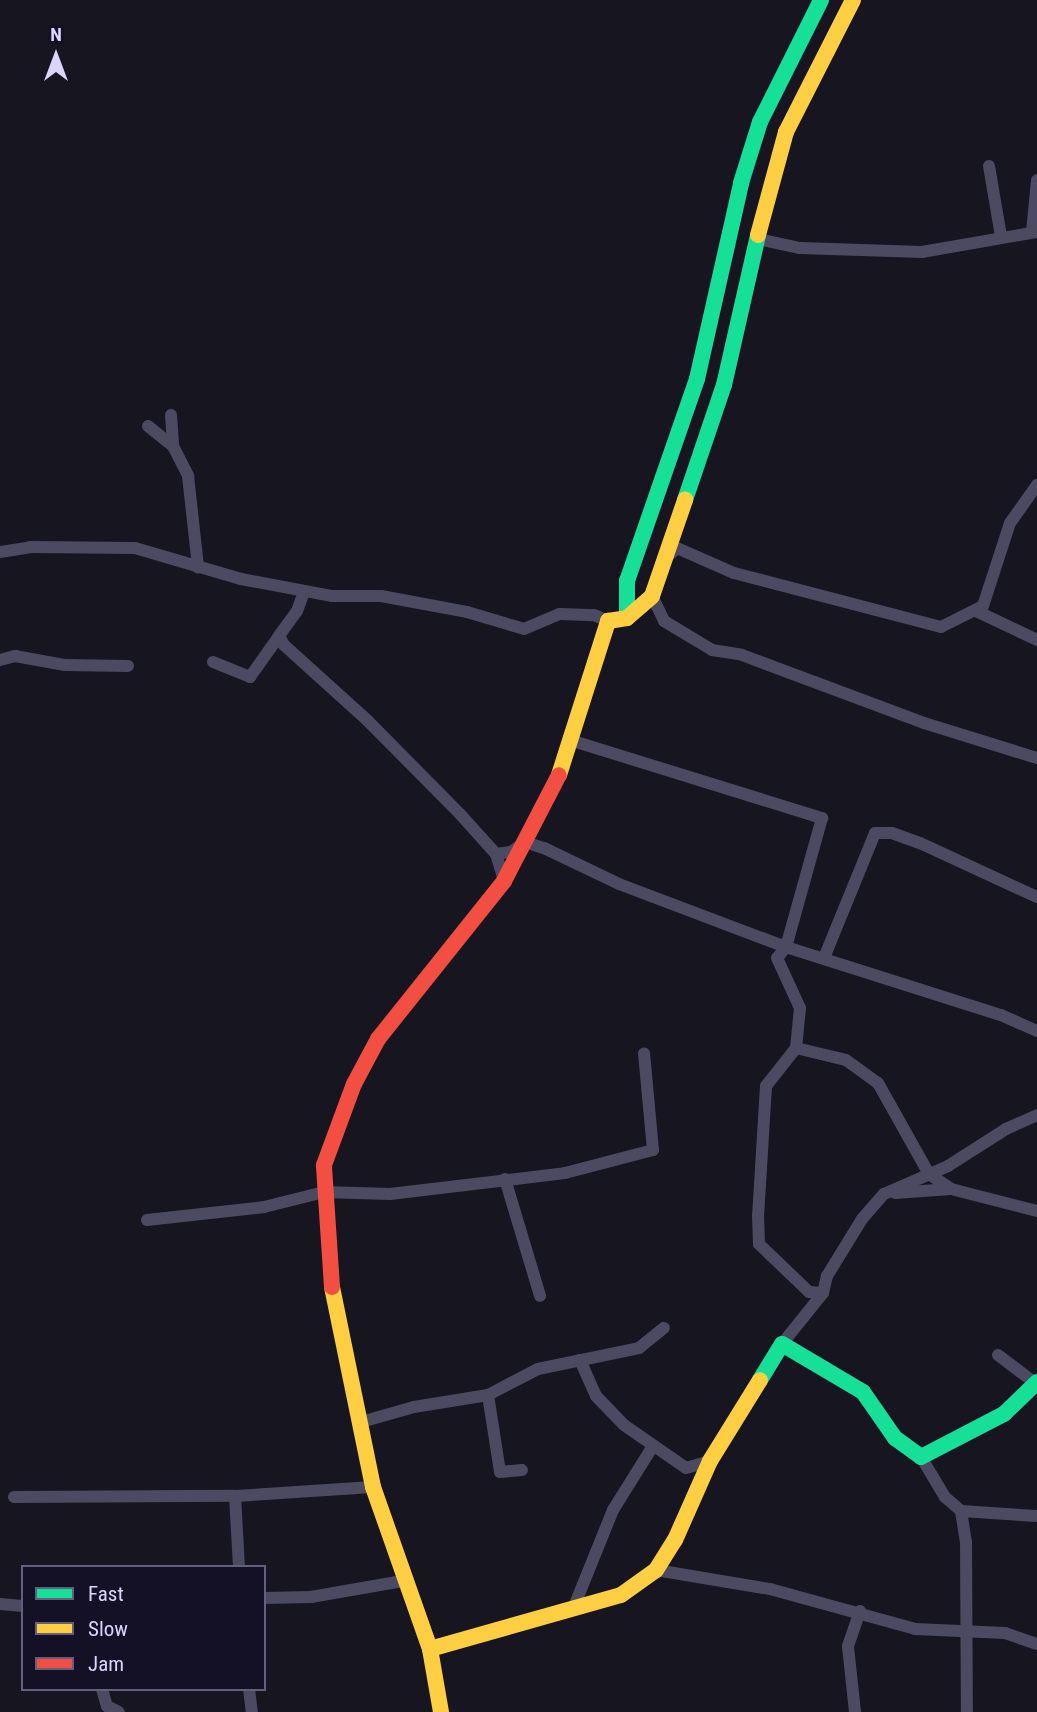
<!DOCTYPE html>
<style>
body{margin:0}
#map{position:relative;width:1037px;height:1712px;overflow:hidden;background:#171520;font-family:"Roboto Condensed",sans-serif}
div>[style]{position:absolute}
.street>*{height:12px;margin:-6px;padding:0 6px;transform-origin:6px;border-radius:6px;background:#4c4a60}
.fast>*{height:16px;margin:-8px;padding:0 8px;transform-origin:8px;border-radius:8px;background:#16e098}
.slow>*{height:16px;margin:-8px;padding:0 8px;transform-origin:8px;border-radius:8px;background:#ffcf43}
.jam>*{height:16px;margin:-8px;padding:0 8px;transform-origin:8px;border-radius:8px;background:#f24e42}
span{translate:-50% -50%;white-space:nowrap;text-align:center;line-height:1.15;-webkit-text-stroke:7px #141025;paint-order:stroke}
.legend{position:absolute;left:21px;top:1565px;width:245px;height:126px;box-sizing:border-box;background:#141025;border:2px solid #645f7c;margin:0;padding:9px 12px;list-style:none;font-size:21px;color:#dbd5fe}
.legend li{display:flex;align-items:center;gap:14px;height:35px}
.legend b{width:35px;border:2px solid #645f7c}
.north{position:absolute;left:21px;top:21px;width:70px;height:70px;-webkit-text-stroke:5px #141025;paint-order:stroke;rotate:0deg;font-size:19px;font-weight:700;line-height:28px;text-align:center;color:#dbd5fe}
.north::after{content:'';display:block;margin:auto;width:24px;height:32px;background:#dbd5fe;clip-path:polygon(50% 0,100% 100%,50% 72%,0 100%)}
</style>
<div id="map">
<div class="street">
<div style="left:989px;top:166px;width:71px;rotate:80.3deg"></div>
<div style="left:1032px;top:232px;width:52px;rotate:-84.5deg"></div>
<div style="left:758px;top:239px;width:43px;rotate:12.1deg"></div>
<div style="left:800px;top:248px;width:122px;rotate:1.9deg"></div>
<div style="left:922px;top:252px;width:117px;rotate:-9.9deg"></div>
<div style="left:171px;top:415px;width:31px;rotate:86deg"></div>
<div style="left:173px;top:446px;width:34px;rotate:63deg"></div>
<div style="left:188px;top:476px;width:92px;rotate:83.7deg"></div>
<div style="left:148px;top:426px;width:32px;rotate:39deg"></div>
<div style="left:0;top:552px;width:30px;rotate:-9deg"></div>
<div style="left:30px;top:547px;width:105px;rotate:0.5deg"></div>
<div style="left:135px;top:548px;width:110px;rotate:16.3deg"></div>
<div style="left:241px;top:579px;width:93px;rotate:10.6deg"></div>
<div style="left:332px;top:596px;width:49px"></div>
<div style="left:381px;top:596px;width:87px;rotate:10.5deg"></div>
<div style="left:467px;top:612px;width:59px;rotate:16.6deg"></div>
<div style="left:524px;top:629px;width:39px;rotate:-23deg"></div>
<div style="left:560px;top:614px;width:34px;rotate:2deg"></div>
<div style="left:594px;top:615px;width:15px;rotate:23deg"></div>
<div style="left:667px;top:557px;width:13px;rotate:-42deg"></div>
<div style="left:677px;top:548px;width:62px;rotate:23.7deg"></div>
<div style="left:734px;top:573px;width:214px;rotate:14.6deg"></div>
<div style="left:941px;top:627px;width:47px;rotate:-26.6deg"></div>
<div style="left:983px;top:606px;width:87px;rotate:-72deg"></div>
<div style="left:1010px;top:523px;width:47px;rotate:-54.6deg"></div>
<div style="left:304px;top:592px;width:20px;rotate:110deg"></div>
<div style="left:297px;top:611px;width:31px;rotate:126deg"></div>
<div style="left:279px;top:636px;width:10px;rotate:61deg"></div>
<div style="left:284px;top:645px;width:113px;rotate:42.1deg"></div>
<div style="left:368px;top:721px;width:131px;rotate:45.3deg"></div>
<div style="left:460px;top:814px;width:54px;rotate:48deg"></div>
<div style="left:496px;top:854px;width:28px;rotate:73deg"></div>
<div style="left:652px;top:596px;width:28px;rotate:64deg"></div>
<div style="left:664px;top:621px;width:56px;rotate:31.1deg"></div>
<div style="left:712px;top:650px;width:30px;rotate:9deg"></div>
<div style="left:742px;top:655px;width:194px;rotate:20.5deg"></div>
<div style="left:924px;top:723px;width:118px;rotate:17.2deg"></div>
<div style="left:976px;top:611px;width:68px;rotate:25.4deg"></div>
<div style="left:0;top:660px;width:16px;rotate:-15deg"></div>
<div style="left:15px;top:656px;width:51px;rotate:10.2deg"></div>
<div style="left:65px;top:665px;width:63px;rotate:0.9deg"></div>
<div style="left:213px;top:662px;width:40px;rotate:22deg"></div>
<div style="left:250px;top:677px;width:50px;rotate:-54.7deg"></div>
<div style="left:573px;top:741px;width:261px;rotate:17.2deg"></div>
<div style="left:822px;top:818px;width:134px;rotate:105.6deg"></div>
<div style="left:786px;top:947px;width:14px;rotate:129deg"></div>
<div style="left:777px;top:958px;width:55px;rotate:65.3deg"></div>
<div style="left:800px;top:1008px;width:40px;rotate:95.7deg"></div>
<div style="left:796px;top:1048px;width:48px;rotate:128.3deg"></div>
<div style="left:766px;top:1086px;width:129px;rotate:93.5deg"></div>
<div style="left:758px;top:1215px;width:29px;rotate:88deg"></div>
<div style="left:759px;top:1244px;width:69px;rotate:43.8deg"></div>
<div style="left:809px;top:1292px;width:14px;rotate:4deg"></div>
<div style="left:496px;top:854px;width:15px;rotate:-8deg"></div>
<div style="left:511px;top:852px;width:17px;rotate:-36deg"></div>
<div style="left:525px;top:842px;width:20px;rotate:18deg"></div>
<div style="left:544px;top:848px;width:83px;rotate:25.6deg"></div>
<div style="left:619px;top:884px;width:178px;rotate:20.7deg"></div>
<div style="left:786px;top:947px;width:225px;rotate:17.6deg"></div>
<div style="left:1001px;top:1015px;width:39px;rotate:24deg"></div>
<div style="left:824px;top:958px;width:135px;rotate:-67.8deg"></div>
<div style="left:875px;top:833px;width:17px"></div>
<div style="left:892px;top:833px;width:30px;rotate:20deg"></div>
<div style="left:920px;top:843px;width:129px;rotate:24.8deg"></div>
<div style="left:796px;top:1048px;width:51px;rotate:13.5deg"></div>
<div style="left:846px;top:1060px;width:39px;rotate:36deg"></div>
<div style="left:878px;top:1083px;width:104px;rotate:60.7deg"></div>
<div style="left:929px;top:1174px;width:27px;rotate:34deg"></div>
<div style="left:505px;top:1179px;width:122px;rotate:73.3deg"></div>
<div style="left:895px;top:1193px;width:56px;rotate:-4.1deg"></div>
<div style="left:951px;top:1189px;width:89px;rotate:14.3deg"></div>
<div style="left:147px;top:1220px;width:118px;rotate:-6.3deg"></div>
<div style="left:264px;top:1207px;width:62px;rotate:-14deg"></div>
<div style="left:324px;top:1192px;width:66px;rotate:1.7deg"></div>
<div style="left:390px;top:1194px;width:176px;rotate:-6.8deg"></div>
<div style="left:565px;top:1173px;width:91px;rotate:-14.6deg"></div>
<div style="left:653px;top:1150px;width:97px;rotate:-95.3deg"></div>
<div style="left:782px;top:1344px;width:65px;rotate:-51.2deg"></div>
<div style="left:823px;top:1293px;width:17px;rotate:-77deg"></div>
<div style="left:827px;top:1276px;width:67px;rotate:-58.4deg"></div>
<div style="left:862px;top:1219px;width:33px;rotate:-49deg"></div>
<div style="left:884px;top:1194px;width:70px;rotate:-23.6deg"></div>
<div style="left:948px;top:1166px;width:69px;rotate:-32.5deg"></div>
<div style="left:1006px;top:1129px;width:34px;rotate:-24deg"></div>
<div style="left:998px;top:1355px;width:46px;rotate:37.1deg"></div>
<div style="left:580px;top:1360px;width:39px;rotate:66deg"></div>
<div style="left:596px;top:1396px;width:40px;rotate:46deg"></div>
<div style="left:624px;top:1425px;width:75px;rotate:34.7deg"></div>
<div style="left:686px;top:1468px;width:25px;rotate:-16deg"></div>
<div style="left:488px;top:1395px;width:78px;rotate:81.1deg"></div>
<div style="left:500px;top:1472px;width:22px;rotate:-5deg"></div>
<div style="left:361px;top:1422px;width:55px;rotate:-15.8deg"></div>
<div style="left:414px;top:1407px;width:75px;rotate:-9.2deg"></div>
<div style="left:488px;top:1395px;width:56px;rotate:-27.5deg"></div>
<div style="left:538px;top:1369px;width:103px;rotate:-11.7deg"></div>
<div style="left:639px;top:1348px;width:32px;rotate:-39deg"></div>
<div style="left:921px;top:1457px;width:47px;rotate:59deg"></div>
<div style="left:945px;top:1497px;width:21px;rotate:41deg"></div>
<div style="left:961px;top:1511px;width:31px;rotate:81deg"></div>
<div style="left:966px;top:1542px;width:170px;rotate:89.7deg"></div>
<div style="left:14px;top:1497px;width:221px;rotate:-0.3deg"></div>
<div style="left:961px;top:1511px;width:76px;rotate:3.8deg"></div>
<div style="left:239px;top:1567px;width:71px;rotate:-93.2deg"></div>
<div style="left:235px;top:1496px;width:138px;rotate:-3.7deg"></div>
<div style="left:656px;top:1570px;width:116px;rotate:9.5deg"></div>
<div style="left:770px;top:1589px;width:150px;rotate:15.4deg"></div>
<div style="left:915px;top:1629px;width:90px;rotate:2.5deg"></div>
<div style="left:1005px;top:1633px;width:34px;rotate:19deg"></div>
<div style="left:264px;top:1598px;width:47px;rotate:-1.2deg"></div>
<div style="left:311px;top:1597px;width:93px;rotate:-9.9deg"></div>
<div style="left:0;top:1604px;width:23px;rotate:5deg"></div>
<div style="left:573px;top:1609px;width:107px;rotate:-68deg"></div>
<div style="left:613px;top:1510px;width:75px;rotate:-58deg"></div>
<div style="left:102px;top:1689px;width:18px;rotate:74deg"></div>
<div style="left:107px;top:1706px;width:13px;rotate:27deg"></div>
<div style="left:249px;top:1689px;width:23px;rotate:83deg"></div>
<div style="left:855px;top:1712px;width:66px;rotate:-96.1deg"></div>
<div style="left:848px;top:1646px;width:37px;rotate:-71deg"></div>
</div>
<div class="fast">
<div style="left:685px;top:500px;width:121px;rotate:-71.3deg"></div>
<div style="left:724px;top:385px;width:154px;rotate:-77.2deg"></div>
<div style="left:627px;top:618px;width:37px;rotate:-90deg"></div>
<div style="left:627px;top:581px;width:214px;rotate:-70.9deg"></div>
<div style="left:697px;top:379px;width:201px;rotate:-77.3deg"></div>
<div style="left:741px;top:183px;width:64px;rotate:-72.7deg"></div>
<div style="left:760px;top:122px;width:136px;rotate:-63.4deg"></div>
<div style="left:760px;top:1380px;width:42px;rotate:-58.6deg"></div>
<div style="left:782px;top:1344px;width:94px;rotate:30.7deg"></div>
<div style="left:863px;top:1392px;width:56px;rotate:55.2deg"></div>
<div style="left:895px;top:1438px;width:32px;rotate:36deg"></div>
<div style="left:921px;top:1457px;width:93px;rotate:-27.4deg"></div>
<div style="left:1004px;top:1414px;width:46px;rotate:-44.1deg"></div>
</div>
<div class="slow">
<div style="left:758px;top:235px;width:107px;rotate:-74.8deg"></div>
<div style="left:786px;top:132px;width:148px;rotate:-63.1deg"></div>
<div style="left:559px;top:775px;width:162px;rotate:-72.3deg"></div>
<div style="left:608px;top:621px;width:19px;rotate:-9deg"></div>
<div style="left:627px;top:618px;width:33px;rotate:-41deg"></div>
<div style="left:652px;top:596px;width:102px;rotate:-71deg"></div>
<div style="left:332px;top:1287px;width:204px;rotate:78.4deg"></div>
<div style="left:373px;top:1487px;width:172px;rotate:70.6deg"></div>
<div style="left:430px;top:1649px;width:64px;rotate:80.1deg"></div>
<div style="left:430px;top:1649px;width:198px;rotate:-15.8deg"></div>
<div style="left:621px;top:1595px;width:43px;rotate:-35.5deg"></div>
<div style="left:656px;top:1570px;width:36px;rotate:-58deg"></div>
<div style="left:675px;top:1540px;width:86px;rotate:-66.1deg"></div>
<div style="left:710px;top:1461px;width:95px;rotate:-58.3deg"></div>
</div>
<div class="jam">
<div style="left:332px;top:1287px;width:122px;rotate:-93.8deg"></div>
<div style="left:324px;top:1165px;width:86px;rotate:-69.7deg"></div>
<div style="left:354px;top:1084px;width:51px;rotate:-61.9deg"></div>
<div style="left:378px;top:1039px;width:202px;rotate:-51.4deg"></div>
<div style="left:504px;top:881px;width:119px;rotate:-62.6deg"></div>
</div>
<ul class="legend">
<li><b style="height:9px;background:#16e098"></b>Fast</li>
<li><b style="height:9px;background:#ffcf43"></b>Slow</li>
<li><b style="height:9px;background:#f24e42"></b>Jam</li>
</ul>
<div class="north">N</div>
</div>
